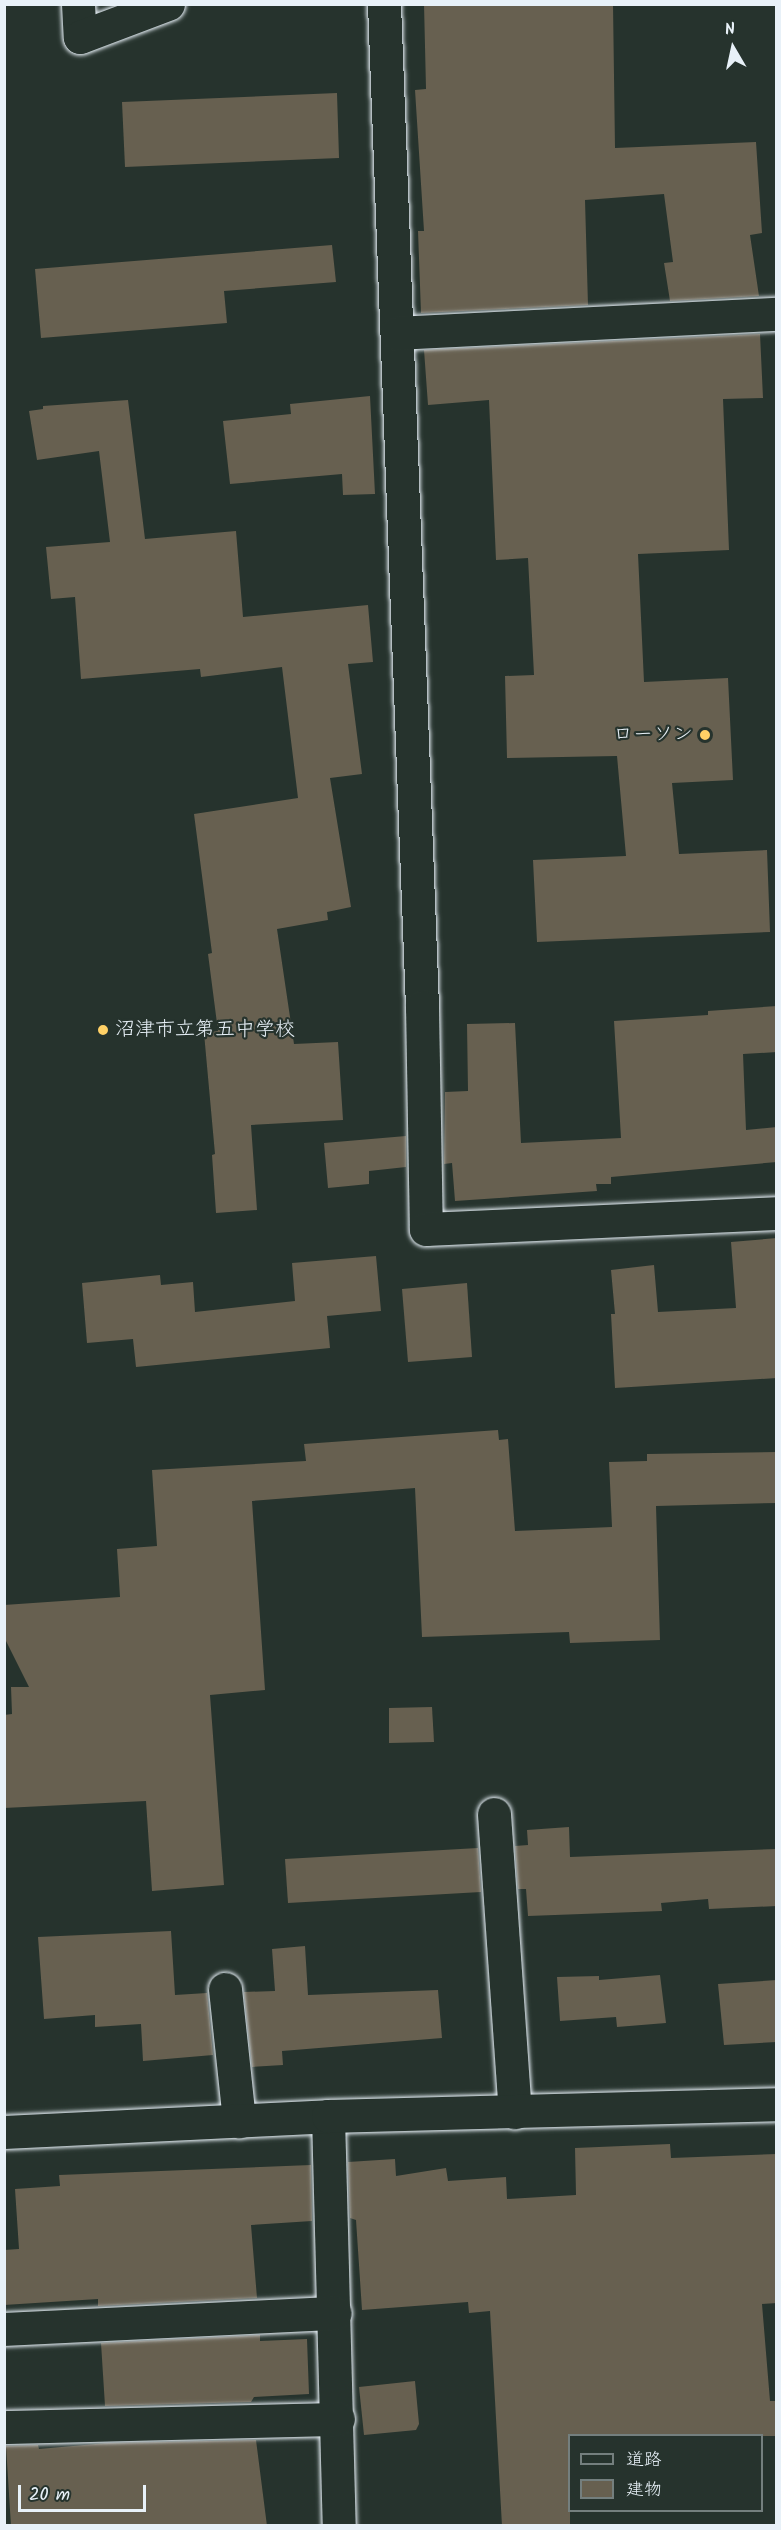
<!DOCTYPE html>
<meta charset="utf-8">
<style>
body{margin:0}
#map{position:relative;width:781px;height:2530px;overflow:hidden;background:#26332d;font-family:Kalam,"Klee One",sans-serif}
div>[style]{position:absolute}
.building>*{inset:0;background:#676050}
.roads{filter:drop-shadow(0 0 2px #e8f1f8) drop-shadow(0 0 2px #e8f1f8)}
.minor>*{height:33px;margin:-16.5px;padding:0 16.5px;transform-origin:16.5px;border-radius:16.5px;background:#26332d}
.dots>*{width:16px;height:16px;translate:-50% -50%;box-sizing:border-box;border:3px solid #26332d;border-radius:50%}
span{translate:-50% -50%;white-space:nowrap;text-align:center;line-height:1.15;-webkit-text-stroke:4.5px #26332d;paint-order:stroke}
.poi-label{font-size:20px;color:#e8f1f8}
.right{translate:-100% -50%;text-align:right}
.left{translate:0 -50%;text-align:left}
.frame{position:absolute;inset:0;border:6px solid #e8f1f8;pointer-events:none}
.legend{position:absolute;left:568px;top:2434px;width:195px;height:78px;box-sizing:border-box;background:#26332d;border:2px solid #747f7e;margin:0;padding:8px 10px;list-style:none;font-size:18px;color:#e8f1f8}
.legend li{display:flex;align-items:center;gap:12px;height:30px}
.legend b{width:30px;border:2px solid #747f7e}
.north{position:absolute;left:703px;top:18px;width:60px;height:60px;-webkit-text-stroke:4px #26332d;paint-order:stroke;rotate:351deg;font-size:16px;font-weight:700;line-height:24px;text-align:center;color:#e8f1f8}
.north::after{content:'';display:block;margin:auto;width:21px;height:27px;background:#e8f1f8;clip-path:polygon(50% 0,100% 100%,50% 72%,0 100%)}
.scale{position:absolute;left:18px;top:2485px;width:128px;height:27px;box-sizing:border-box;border:3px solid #e8f1f8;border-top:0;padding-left:8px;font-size:18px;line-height:21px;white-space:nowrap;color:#e8f1f8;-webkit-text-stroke:4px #26332d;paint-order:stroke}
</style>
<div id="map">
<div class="building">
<div style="clip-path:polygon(424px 4px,613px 4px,615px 148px,756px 142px,762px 233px,750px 235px,759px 296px,670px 301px,664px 263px,673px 262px,664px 194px,585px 200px,588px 305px,421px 313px,418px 231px,424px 231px,415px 90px,426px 89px)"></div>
<div style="clip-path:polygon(337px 93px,339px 158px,125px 167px,122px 102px)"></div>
<div style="clip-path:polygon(332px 245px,336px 282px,224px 291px,227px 323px,41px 338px,35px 269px)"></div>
<div style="clip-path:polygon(760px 334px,763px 398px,723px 399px,729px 550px,638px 554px,644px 682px,728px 678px,733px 780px,672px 783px,679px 854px,767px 850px,770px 932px,537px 942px,533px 860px,626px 856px,617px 756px,507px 758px,505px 676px,534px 675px,528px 558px,496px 560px,489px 400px,428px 405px,424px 350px)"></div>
<div style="clip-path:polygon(370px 396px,375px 494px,343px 495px,342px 474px,230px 484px,223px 421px,291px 414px,290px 404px)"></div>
<div style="clip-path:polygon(128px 400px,145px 539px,236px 531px,243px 617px,368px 605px,373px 662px,348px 664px,362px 774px,330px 778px,351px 907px,327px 912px,328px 920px,277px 929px,294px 1044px,338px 1042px,343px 1120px,251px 1125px,257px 1210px,216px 1213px,212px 1155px,215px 1154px,204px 1033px,218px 1031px,208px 954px,212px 953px,194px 814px,298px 798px,282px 667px,201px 677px,200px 669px,81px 679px,75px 597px,51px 599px,46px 547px,110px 542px,99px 451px,37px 460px,29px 411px,43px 409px,43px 406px)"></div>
<div style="clip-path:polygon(777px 1006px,777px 1052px,743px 1054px,746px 1130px,777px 1127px,777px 1162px,611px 1177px,611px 1184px,596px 1184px,597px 1191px,455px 1201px,452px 1163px,444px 1164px,445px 1092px,468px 1091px,467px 1024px,515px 1023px,521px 1143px,621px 1138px,614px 1021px,708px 1015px,708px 1011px)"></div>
<div style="clip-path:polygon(406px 1136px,406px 1167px,369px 1171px,369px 1184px,328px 1188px,324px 1143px)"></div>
<div style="clip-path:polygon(777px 1238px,777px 1378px,615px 1388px,611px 1314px,615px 1314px,611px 1270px,654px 1265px,658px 1312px,736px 1308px,731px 1242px)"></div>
<div style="clip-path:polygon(376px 1256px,381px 1311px,327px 1316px,330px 1348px,136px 1367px,133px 1339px,87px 1343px,82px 1283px,160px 1275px,161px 1285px,193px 1282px,195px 1312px,295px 1301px,292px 1263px)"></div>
<div style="clip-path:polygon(467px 1283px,472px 1357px,408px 1362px,402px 1289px)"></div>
<div style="clip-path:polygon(498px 1430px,499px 1440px,508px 1439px,515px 1531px,612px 1527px,609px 1462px,647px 1461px,647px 1454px,777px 1452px,777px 1503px,656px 1506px,660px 1640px,570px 1643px,569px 1632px,422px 1637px,415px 1488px,252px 1501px,265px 1690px,210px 1695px,224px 1885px,152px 1891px,146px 1801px,4px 1808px,4px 1715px,12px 1714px,11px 1687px,29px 1687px,4px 1637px,4px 1605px,120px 1597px,117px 1549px,157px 1546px,152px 1470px,306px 1461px,304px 1444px)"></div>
<div style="clip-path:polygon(432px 1707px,434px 1742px,389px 1743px,389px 1708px)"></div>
<div style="clip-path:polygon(569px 1827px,570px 1857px,777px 1849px,777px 1906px,709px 1909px,708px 1899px,661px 1903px,662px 1911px,528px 1916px,526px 1889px,518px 1889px,515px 1846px,528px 1845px,527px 1830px)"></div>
<div style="clip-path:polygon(478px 1848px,481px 1892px,288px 1903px,285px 1859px)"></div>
<div style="clip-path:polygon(171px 1931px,175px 1995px,207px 1993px,213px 2055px,143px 2061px,141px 2024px,95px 2027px,95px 2015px,44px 2019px,38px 1937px)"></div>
<div style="clip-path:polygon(305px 1946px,308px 1995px,438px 1990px,442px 2038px,282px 2051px,283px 2065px,252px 2067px,244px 1992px,275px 1991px,272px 1949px)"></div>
<div style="clip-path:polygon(660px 1975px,666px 2023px,617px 2027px,616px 2017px,560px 2021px,557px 1977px,599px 1976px,599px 1980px)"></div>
<div style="clip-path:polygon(777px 1980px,777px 2042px,724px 2045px,718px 1984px)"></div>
<div style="clip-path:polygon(670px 2144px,671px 2158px,777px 2154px,777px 2303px,762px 2304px,770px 2401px,777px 2401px,777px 2436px,570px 2436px,570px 2526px,502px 2526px,490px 2311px,469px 2313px,468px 2302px,362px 2310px,356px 2220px,350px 2218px,348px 2162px,395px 2159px,396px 2176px,446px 2168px,448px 2181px,506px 2177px,507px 2199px,576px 2195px,575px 2148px)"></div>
<div style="clip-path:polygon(311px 2165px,312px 2221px,251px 2225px,257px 2298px,98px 2306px,98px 2299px,4px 2305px,4px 2250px,19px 2249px,15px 2189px,60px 2186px,59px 2175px)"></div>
<div style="clip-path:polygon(260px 2335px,260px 2341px,307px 2339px,309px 2394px,254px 2397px,251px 2402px,105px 2406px,101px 2343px)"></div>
<div style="clip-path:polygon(415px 2381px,419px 2424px,416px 2430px,364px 2435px,359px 2387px)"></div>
<div style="clip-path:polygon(256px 2440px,267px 2526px,11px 2526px,6px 2446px,38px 2445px,39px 2449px,107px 2443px)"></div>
</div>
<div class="roads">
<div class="minor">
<div style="left:78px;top:4px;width:33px;rotate:87deg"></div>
<div style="left:80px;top:37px;width:94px;rotate:-20.6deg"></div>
<div style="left:384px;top:4px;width:1004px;rotate:87.83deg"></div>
<div style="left:422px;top:1007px;width:222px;rotate:89deg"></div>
<div style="left:426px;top:1229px;width:350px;rotate:-2.6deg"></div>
<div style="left:397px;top:333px;width:379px;rotate:-2.9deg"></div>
<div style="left:494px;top:1814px;width:299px;rotate:86deg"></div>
<div style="left:225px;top:1989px;width:133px;rotate:83.9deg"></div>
<div style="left:328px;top:2116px;width:410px;rotate:88.5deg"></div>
<div style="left:4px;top:2132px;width:324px;rotate:-2.8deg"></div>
<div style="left:328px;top:2116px;width:448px;rotate:-1.5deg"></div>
<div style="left:4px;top:2329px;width:331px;rotate:-2.8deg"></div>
<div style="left:4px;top:2427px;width:334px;rotate:-1.4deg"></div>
</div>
</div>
<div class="dots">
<div style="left:705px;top:735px;background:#ffd166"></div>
<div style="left:103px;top:1030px;background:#ffd166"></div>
</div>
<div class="poi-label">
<span class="right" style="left:693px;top:735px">ローソン</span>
<span class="left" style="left:115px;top:1030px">沼津市立第五中学校</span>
</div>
<div class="frame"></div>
<ul class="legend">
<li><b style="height:8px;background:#26332d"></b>道路</li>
<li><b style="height:16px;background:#676050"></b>建物</li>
</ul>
<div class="north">N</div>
<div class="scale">20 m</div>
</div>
